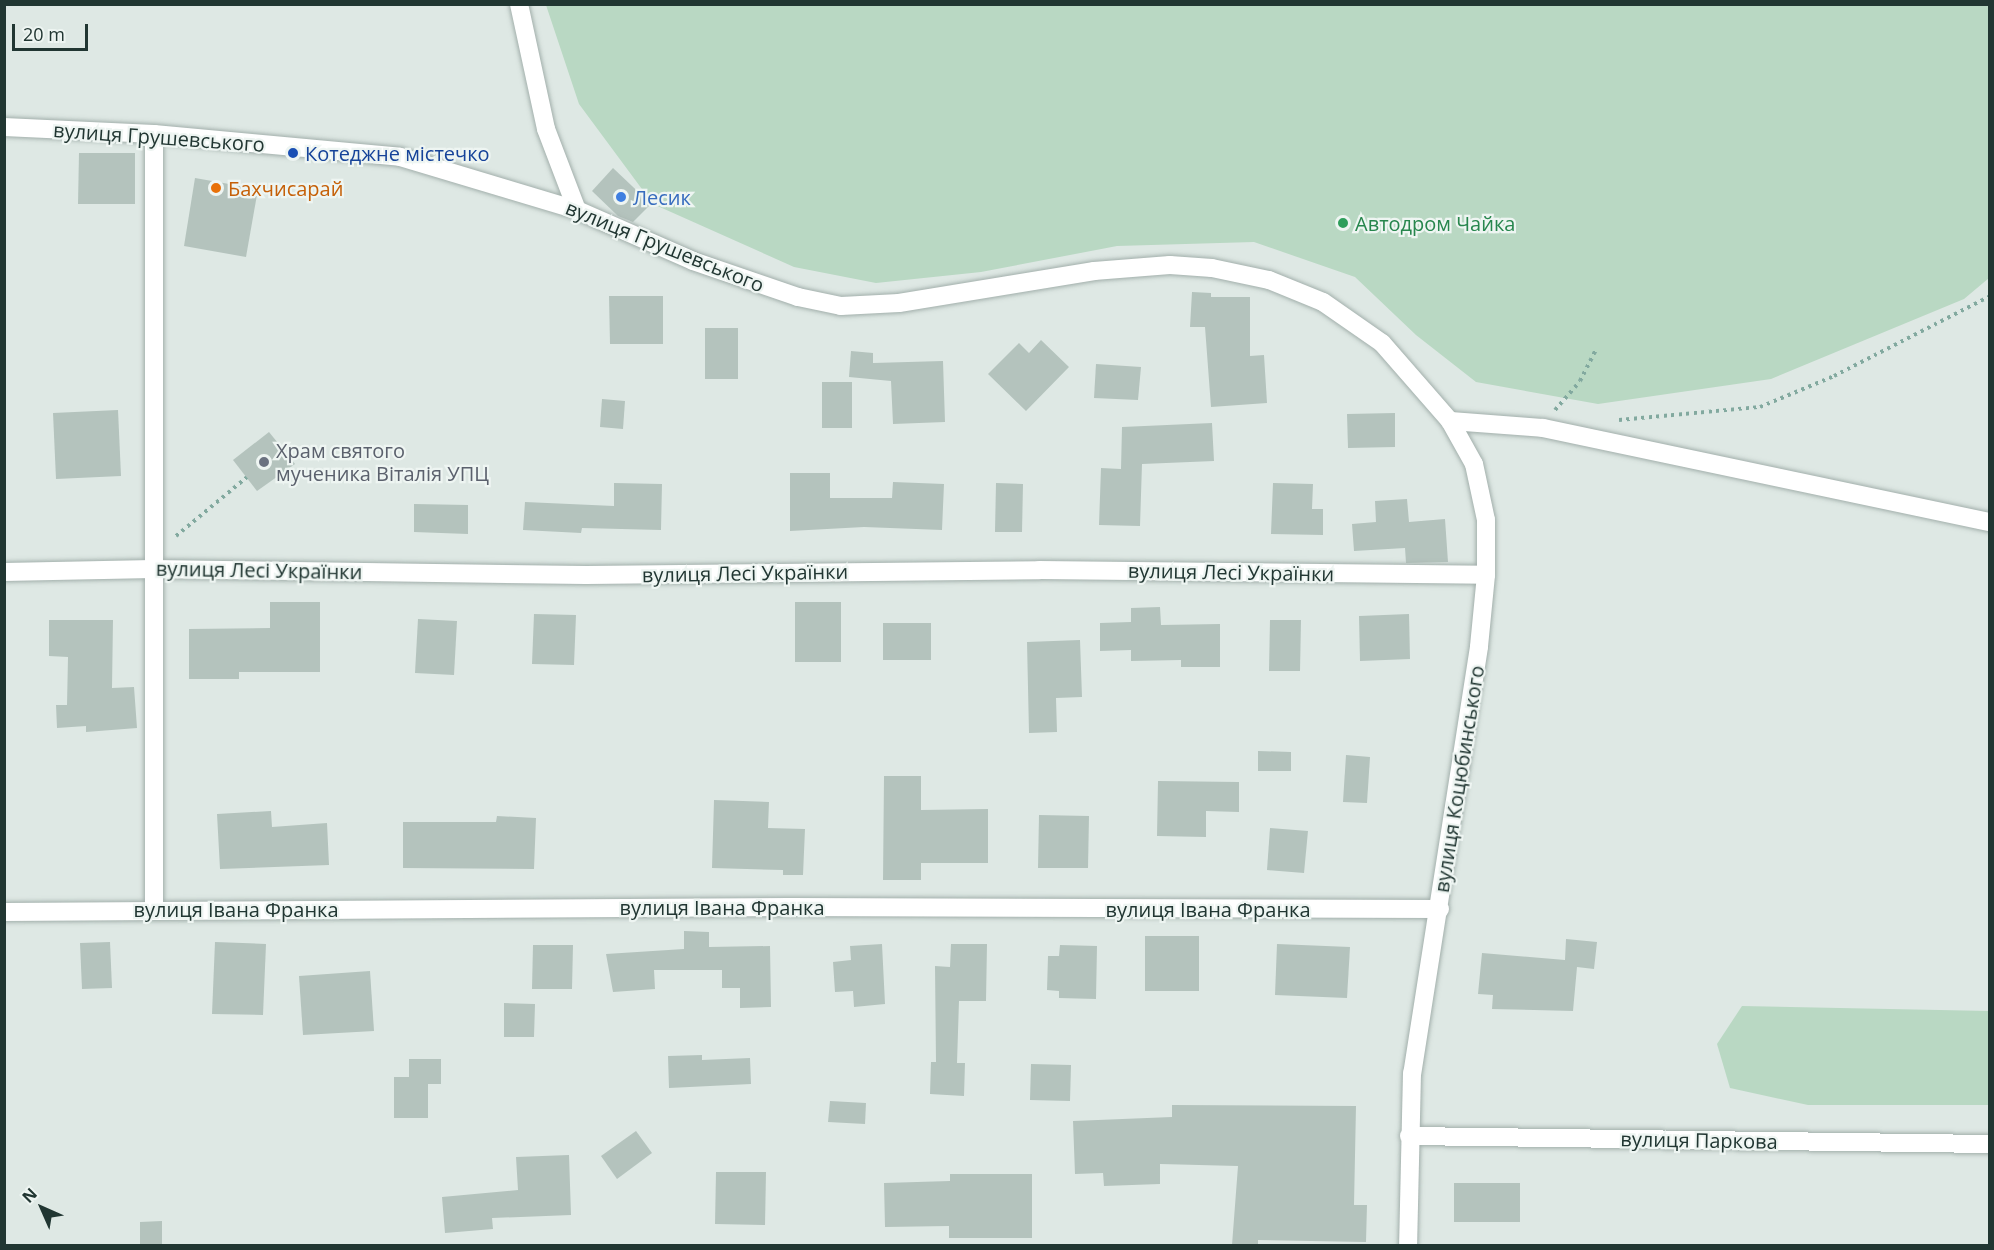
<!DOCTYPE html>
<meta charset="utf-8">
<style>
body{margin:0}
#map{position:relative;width:1994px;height:1250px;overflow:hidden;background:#dee8e4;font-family:"Open Sans",sans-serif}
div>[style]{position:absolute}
.green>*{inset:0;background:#b9d8c3}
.building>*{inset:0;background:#b4c3bd}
.path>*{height:4px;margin-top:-2px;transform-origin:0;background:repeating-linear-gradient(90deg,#82a99f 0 3px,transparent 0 7.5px)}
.roads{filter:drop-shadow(0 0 2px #a2afab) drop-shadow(0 0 2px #a2afab)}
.minor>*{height:18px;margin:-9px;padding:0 9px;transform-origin:9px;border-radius:9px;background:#fff}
.dots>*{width:16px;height:16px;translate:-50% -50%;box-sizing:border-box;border:3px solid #eef5f2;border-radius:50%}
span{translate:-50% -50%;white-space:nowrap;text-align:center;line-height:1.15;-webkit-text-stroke:4.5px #eef5f2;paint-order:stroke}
.street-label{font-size:20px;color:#213632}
.transit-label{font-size:20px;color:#164399}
.left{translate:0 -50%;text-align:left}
.food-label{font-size:20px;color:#c56008}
.shop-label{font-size:20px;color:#366cbe}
.leisure-label{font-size:20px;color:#27864d}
.worship-label{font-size:20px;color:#5b616d}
.frame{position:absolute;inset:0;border:6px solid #213632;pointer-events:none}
.north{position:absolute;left:12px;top:1178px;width:60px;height:60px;-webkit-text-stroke:4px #eef5f2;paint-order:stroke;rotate:315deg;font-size:16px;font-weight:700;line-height:24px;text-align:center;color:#213632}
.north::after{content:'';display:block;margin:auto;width:21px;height:27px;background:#213632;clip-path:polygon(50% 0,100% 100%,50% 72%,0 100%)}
.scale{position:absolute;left:12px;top:24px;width:76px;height:27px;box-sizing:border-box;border:3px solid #213632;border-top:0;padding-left:8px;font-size:18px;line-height:21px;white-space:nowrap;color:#213632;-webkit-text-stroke:4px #eef5f2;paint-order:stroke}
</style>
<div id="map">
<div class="green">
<div style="clip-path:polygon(546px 5px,1989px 5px,1989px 278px,1964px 299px,1771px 379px,1598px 404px,1476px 382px,1416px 335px,1355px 277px,1254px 242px,1117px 246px,981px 272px,876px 283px,794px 267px,653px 204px,579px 104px)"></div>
<div style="clip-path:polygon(1742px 1006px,1989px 1011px,1989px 1105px,1808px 1105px,1730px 1088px,1717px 1044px)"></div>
</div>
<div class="building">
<div style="clip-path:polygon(79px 153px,135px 153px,135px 204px,78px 204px)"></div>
<div style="clip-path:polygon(613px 168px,651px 204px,633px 222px,618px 216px,592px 191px)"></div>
<div style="clip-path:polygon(195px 178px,258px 189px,246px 257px,184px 246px)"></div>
<div style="clip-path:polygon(1192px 292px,1211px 293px,1211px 297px,1250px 297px,1250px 356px,1264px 355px,1267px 403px,1211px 407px,1205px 327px,1190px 327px)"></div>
<div style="clip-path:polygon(609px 296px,663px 296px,663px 344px,610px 344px)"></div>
<div style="clip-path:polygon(705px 328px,738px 328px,738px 379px,705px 379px)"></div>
<div style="clip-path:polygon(1041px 340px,1069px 367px,1026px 411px,988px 374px,1019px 343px,1029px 353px)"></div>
<div style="clip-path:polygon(851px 351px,873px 353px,873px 363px,943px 361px,945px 422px,893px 424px,891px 381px,849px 377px)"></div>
<div style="clip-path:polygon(1096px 364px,1141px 367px,1138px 400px,1094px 398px)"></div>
<div style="clip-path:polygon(822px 382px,852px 382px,852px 428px,822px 428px)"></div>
<div style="clip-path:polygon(602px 399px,625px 401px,623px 429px,600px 427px)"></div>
<div style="clip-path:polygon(118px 410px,121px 476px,56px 479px,53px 413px)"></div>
<div style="clip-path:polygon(1395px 413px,1395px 447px,1348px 448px,1347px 414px)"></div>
<div style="clip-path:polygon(1212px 423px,1214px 461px,1142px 464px,1140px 526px,1099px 525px,1101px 468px,1121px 469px,1122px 427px)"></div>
<div style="clip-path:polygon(269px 432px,295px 464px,257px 491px,233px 460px)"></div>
<div style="clip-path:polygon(790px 473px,830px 473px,830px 498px,892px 498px,893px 482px,944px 484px,942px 530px,864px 527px,790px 531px)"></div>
<div style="clip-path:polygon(614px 483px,662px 484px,661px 530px,582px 528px,581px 533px,523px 530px,525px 502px,614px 506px)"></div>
<div style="clip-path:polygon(996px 483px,1023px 484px,1022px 532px,995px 532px)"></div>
<div style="clip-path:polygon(1273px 483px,1313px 484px,1312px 509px,1323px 509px,1323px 535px,1271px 534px)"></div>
<div style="clip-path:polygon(1407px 499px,1409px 522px,1445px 519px,1448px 562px,1406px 563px,1405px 548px,1354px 551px,1352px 524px,1376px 522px,1375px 501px)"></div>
<div style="clip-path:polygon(414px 504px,468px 505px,468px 534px,414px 532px)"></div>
<div style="clip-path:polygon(270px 602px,320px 602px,320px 672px,239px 672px,239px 679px,189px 679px,189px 629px,270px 628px)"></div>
<div style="clip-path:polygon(795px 602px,841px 602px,841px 662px,795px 662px)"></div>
<div style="clip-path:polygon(1160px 607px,1161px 625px,1220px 624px,1220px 667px,1181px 667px,1181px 660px,1131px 661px,1131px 650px,1100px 651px,1100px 623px,1131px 622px,1131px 608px)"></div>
<div style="clip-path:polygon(534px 614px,576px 615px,574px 665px,532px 664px)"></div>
<div style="clip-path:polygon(1409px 614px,1410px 659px,1360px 661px,1359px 616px)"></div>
<div style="clip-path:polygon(418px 619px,457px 621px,454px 675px,415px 673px)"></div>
<div style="clip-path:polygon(49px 620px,113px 620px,112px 688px,134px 687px,137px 728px,86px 732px,86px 726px,57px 728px,56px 705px,67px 705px,68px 657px,49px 656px)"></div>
<div style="clip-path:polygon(1270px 620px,1301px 620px,1300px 671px,1269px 671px)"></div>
<div style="clip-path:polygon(883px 623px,931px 623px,931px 660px,883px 660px)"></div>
<div style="clip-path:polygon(1080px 640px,1082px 697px,1056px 698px,1057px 732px,1029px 733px,1027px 642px)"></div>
<div style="clip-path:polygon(1258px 751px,1291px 752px,1291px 771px,1258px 771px)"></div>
<div style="clip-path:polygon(1346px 755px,1370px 757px,1367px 803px,1343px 802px)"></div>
<div style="clip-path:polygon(884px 776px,921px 776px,921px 810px,988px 809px,988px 863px,921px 863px,921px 880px,883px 880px)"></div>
<div style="clip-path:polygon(1158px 781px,1239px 782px,1239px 812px,1206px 811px,1206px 837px,1157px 836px)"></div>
<div style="clip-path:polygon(714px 800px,769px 802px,768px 828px,805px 829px,803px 875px,783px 875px,783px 870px,712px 868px)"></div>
<div style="clip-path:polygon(271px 811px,272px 827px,327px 823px,329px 865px,220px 869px,217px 814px)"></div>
<div style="clip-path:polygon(1039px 815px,1089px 816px,1088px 868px,1038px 868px)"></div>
<div style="clip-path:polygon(497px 816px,536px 818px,534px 869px,403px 868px,403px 822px,496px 822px)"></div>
<div style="clip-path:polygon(1270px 828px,1308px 831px,1304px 873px,1267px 870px)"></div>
<div style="clip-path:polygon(684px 931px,709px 932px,709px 947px,770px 946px,771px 1007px,740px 1008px,740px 988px,722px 988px,722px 970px,654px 970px,655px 989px,613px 992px,606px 954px,684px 949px)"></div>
<div style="clip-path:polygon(1145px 936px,1199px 936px,1199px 991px,1145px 991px)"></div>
<div style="clip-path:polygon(1566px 939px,1597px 942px,1594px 969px,1577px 967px,1573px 1011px,1492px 1009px,1493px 995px,1478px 994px,1482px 953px,1565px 960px)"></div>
<div style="clip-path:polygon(110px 942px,112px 988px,82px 989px,80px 943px)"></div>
<div style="clip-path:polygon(215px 942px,266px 944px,263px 1015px,212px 1014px)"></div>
<div style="clip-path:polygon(882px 944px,885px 1004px,854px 1007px,853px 991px,835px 992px,833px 962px,851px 960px,850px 946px)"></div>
<div style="clip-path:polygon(951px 944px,987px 944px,986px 1001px,959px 1001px,957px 1063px,965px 1063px,964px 1096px,930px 1094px,931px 1062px,936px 1062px,935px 966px,950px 967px)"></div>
<div style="clip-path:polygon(1277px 944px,1350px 947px,1347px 998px,1275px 995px)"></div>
<div style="clip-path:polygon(533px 945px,573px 945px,572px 989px,532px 989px)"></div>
<div style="clip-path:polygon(1060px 945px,1097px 946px,1096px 999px,1059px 998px,1059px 991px,1047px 990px,1048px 956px,1059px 956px)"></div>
<div style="clip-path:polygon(370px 971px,374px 1031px,303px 1035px,299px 976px)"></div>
<div style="clip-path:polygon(504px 1003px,535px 1004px,534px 1037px,504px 1037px)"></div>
<div style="clip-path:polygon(702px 1055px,702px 1060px,750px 1058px,751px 1084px,669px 1088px,668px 1056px)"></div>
<div style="clip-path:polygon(409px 1059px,441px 1059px,441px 1084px,428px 1084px,428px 1118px,394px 1118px,394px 1077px,409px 1077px)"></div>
<div style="clip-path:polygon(1031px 1064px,1071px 1065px,1070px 1101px,1030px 1100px)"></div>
<div style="clip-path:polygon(830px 1101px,866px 1103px,865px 1124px,828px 1122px)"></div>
<div style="clip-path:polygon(1172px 1105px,1356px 1106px,1354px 1205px,1367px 1205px,1366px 1242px,1258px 1240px,1258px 1245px,1232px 1245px,1238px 1166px,1160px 1164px,1160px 1184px,1104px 1186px,1103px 1173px,1075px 1174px,1073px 1121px,1172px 1117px)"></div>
<div style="clip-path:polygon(636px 1131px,652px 1153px,617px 1179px,601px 1156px)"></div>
<div style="clip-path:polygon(569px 1155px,571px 1215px,492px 1218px,493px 1229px,445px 1233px,442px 1197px,518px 1190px,516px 1157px)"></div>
<div style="clip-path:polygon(716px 1172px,766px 1172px,765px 1225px,715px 1224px)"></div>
<div style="clip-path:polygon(950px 1174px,1032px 1174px,1032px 1238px,949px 1238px,949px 1226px,885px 1227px,884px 1183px,950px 1181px)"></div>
<div style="clip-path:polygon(1454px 1183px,1520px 1183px,1520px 1222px,1454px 1222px)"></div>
<div style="clip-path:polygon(162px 1221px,162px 1245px,140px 1245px,140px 1222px)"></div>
</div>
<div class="path">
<div style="left:1555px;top:410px;width:38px;rotate:-49deg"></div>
<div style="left:1580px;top:381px;width:37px;rotate:-63deg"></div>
<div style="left:1619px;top:420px;width:142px;rotate:-5.3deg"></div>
<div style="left:1760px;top:407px;width:80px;rotate:-22.7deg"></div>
<div style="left:1834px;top:376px;width:175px;rotate:-27.1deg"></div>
<div style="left:176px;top:536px;width:92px;rotate:-39.7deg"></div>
</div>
<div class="roads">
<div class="minor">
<div style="left:519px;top:4px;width:128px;rotate:77.8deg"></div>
<div style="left:546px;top:129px;width:87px;rotate:69.1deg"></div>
<div style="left:4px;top:127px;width:150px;rotate:2.7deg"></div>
<div style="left:154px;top:134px;width:247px;rotate:5.3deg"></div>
<div style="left:400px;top:157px;width:185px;rotate:16.7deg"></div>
<div style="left:577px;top:210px;width:127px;rotate:23.7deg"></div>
<div style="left:693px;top:261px;width:111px;rotate:18.9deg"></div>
<div style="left:798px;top:297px;width:44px;rotate:11.8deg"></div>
<div style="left:841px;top:306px;width:58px;rotate:-3deg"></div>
<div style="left:899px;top:303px;width:198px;rotate:-9.3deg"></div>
<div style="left:1094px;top:271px;width:76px;rotate:-4.5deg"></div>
<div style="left:1170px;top:265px;width:42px;rotate:4.1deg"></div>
<div style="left:1212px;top:268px;width:58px;rotate:11.9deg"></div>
<div style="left:1269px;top:280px;width:58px;rotate:22.2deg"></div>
<div style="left:1323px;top:302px;width:72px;rotate:34.8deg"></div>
<div style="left:1382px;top:343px;width:103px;rotate:48.9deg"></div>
<div style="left:1450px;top:421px;width:49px;rotate:60.8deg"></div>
<div style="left:1474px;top:464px;width:57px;rotate:77.9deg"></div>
<div style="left:1486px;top:520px;width:55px;rotate:90deg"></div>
<div style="left:1486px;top:575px;width:72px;rotate:95.6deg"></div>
<div style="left:1479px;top:647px;width:431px;rotate:98.9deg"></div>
<div style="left:1412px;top:1073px;width:173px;rotate:91.3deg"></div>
<div style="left:1450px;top:421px;width:93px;rotate:4.3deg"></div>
<div style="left:1543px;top:428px;width:457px;rotate:11.9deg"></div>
<div style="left:4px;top:572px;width:149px;rotate:-1.2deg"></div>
<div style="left:153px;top:569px;width:433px;rotate:0.8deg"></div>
<div style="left:586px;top:575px;width:453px;rotate:-0.6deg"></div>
<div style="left:1039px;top:570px;width:447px;rotate:0.6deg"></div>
<div style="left:154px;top:910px;width:776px;rotate:-90deg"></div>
<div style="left:4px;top:912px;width:785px;rotate:-0.36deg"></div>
<div style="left:789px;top:907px;width:651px;rotate:0.18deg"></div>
<div style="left:1409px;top:1136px;width:581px;rotate:0.79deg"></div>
</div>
</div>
<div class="dots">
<div style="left:293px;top:153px;background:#1a4fb4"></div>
<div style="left:216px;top:188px;background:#e8710a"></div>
<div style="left:621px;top:197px;background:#3f7fe0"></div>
<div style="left:1343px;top:223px;background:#2e9e5b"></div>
<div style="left:264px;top:462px;background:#6b7280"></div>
</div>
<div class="street-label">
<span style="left:159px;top:137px;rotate:4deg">вулиця Грушевського</span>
<span style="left:665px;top:246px;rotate:22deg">вулиця Грушевського</span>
<span style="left:259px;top:570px;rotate:1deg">вулиця Лесі Українки</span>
<span style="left:1231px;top:572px;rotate:1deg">вулиця Лесі Українки</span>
<span style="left:745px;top:573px;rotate:-1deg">вулиця Лесі Українки</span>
<span style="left:1459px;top:779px;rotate:-81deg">вулиця Коцюбинського</span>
<span style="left:722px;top:907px">вулиця Івана Франка</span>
<span style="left:236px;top:909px">вулиця Івана Франка</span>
<span style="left:1208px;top:909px">вулиця Івана Франка</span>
<span style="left:1699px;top:1140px;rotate:1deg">вулиця Паркова</span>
</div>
<div class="transit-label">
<span class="left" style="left:305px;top:153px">Котеджне містечко</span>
</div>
<div class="food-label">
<span class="left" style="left:228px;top:188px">Бахчисарай</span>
</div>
<div class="shop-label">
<span class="left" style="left:633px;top:197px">Лесик</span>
</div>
<div class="leisure-label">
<span class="left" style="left:1355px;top:223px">Автодром Чайка</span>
</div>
<div class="worship-label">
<span class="left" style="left:276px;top:462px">Храм святого<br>мученика Віталія УПЦ</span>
</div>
<div class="frame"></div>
<div class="north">N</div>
<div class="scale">20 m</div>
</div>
